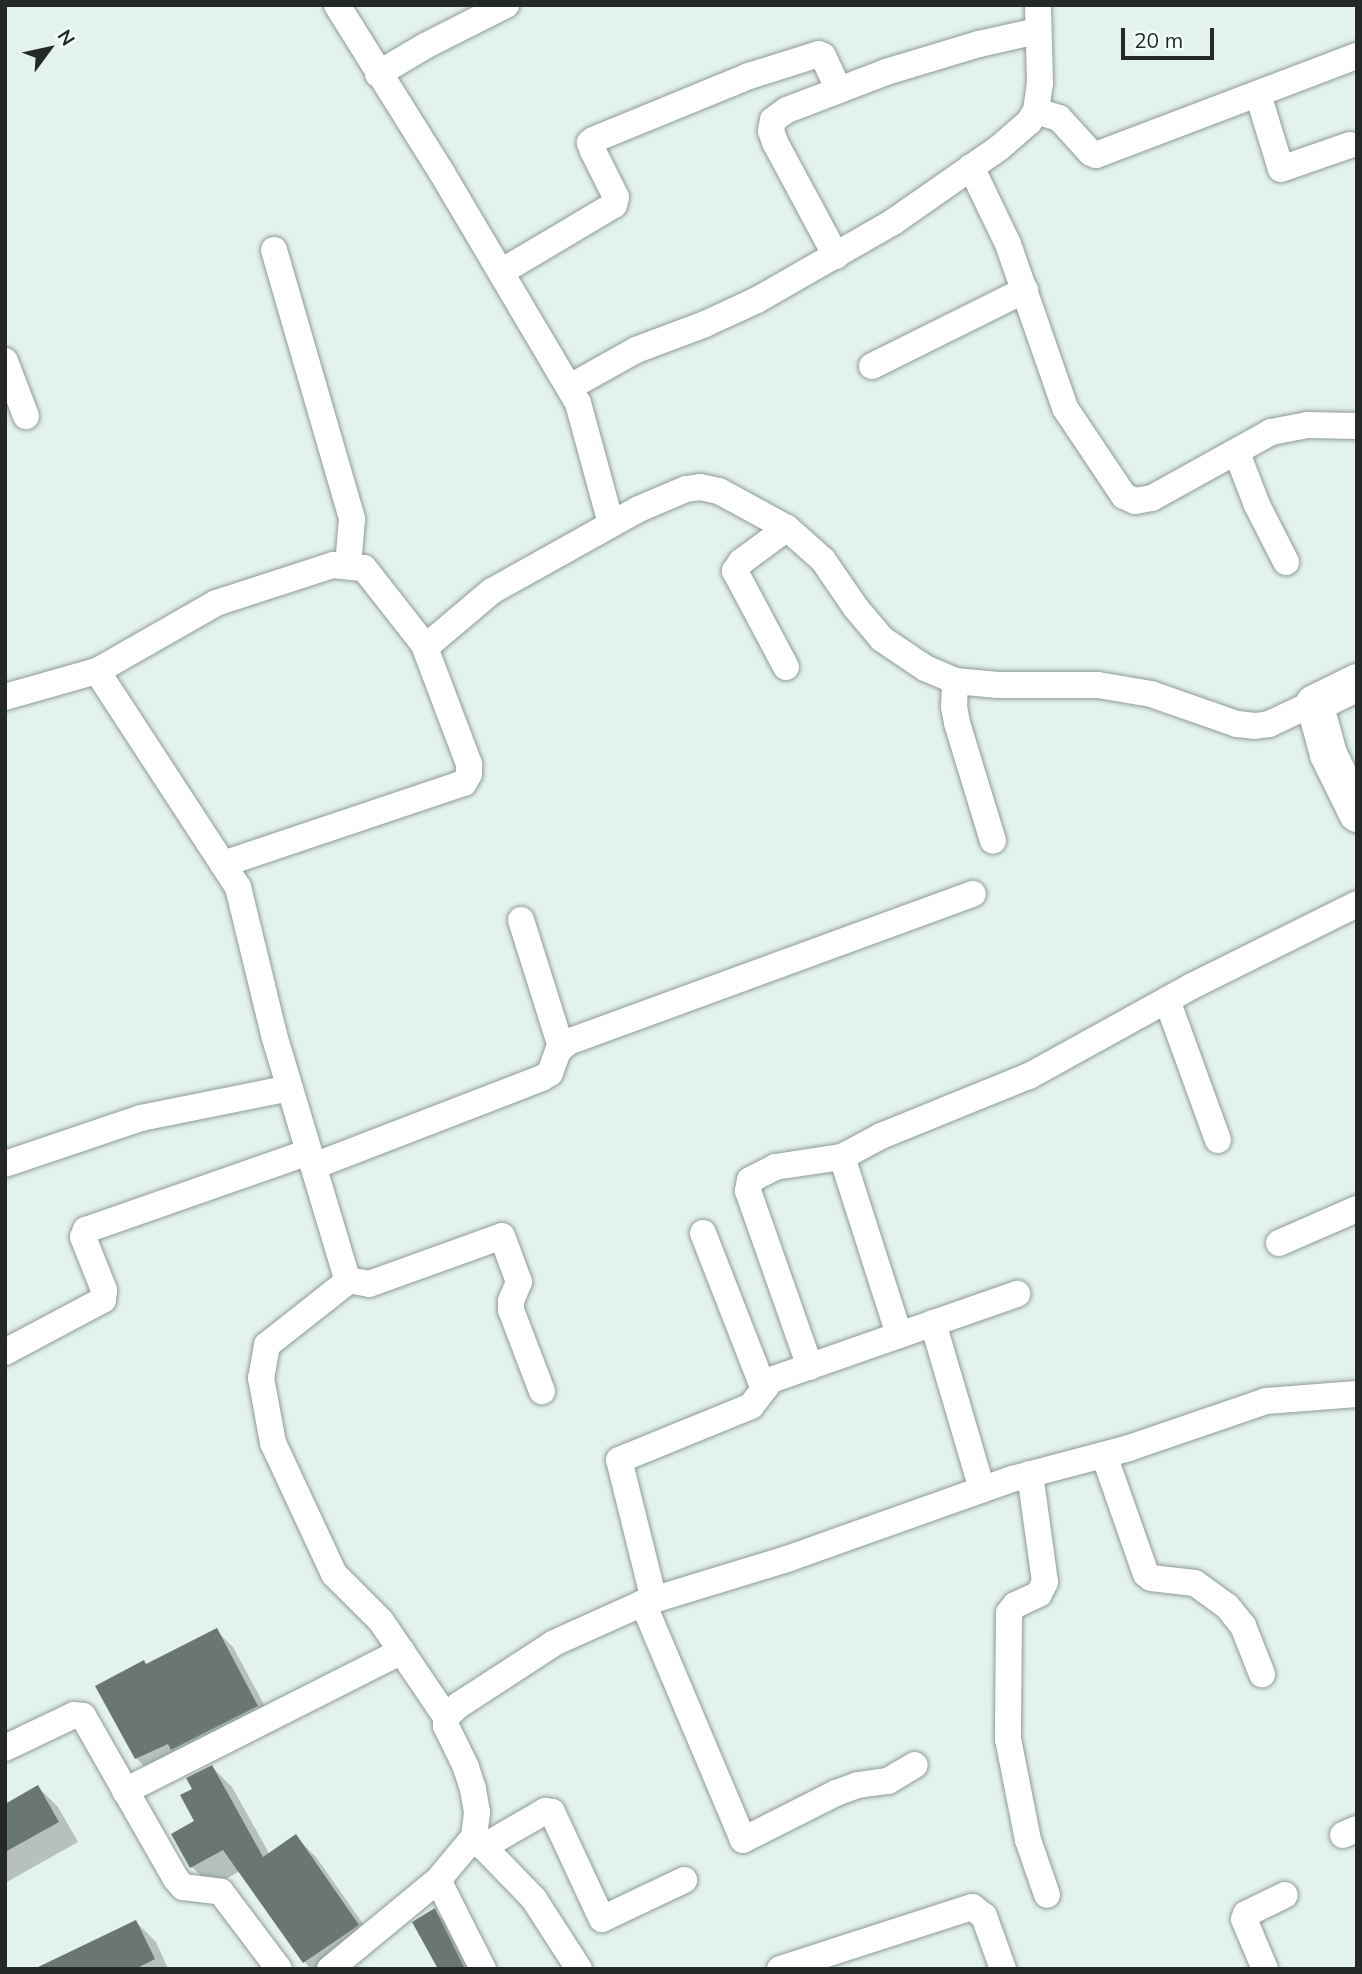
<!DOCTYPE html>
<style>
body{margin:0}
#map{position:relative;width:1362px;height:1974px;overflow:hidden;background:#e3f1ef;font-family:Mulish,sans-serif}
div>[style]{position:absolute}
.shadow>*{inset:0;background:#0003}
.building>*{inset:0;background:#6a7674}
.roads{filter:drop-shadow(0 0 2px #8e9b98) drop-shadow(0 0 2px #8e9b98)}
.street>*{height:26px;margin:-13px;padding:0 13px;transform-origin:13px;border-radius:13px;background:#fff}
.secondary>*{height:37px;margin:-18.5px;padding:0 18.5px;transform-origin:18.5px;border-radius:18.5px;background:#fff}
span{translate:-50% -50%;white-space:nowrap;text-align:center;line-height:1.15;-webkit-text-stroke:5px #f1fffc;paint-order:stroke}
.frame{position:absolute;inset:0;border:7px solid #242928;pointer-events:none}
.north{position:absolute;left:14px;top:14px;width:70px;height:70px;-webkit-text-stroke:5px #f1fffc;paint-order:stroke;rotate:57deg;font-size:19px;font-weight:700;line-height:28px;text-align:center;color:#242928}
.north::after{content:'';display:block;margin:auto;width:24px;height:32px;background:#242928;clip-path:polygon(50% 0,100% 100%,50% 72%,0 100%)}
.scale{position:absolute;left:1121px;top:28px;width:93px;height:32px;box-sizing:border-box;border:4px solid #242928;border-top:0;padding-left:9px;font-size:21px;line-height:24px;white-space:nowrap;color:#242928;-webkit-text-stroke:5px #f1fffc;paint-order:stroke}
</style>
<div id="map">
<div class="shadow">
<div style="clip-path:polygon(216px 1630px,233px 1647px,274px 1723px,153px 1775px,136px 1758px,147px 1666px)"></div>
<div style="clip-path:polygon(212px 1767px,232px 1787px,270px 1855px,296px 1837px,316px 1857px,378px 1945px,343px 1969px,310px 1969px,240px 1871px,212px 1887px,192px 1867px,197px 1822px,194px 1790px)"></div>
<div style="clip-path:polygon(38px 1787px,58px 1807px,78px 1842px,5px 1883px,5px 1806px)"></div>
<div style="clip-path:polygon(434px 1911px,445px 1921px,469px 1969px,439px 1969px)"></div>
<div style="clip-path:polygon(136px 1922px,156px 1942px,168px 1969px,38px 1969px)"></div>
</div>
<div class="building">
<div style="clip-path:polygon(217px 1628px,258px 1706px,171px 1750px,168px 1744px,135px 1759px,95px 1686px,144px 1660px,146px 1664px)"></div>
<div style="clip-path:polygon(212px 1765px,263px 1857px,296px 1834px,359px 1925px,303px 1963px,223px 1850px,190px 1868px,171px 1834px,194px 1821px,180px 1795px,192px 1789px,186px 1778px)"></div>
<div style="clip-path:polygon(38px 1785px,59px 1822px,5px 1852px,5px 1804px)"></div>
<div style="clip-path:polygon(435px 1908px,465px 1969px,438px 1969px,412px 1922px)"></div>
<div style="clip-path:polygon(136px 1920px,155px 1959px,135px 1969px,34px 1969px)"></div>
</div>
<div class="roads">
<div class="street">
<div style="left:337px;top:5px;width:198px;rotate:58deg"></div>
<div style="left:442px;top:173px;width:267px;rotate:59.4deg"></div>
<div style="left:578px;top:403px;width:125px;rotate:74.7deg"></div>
<div style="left:378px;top:74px;width:55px;rotate:-30.8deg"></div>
<div style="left:425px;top:46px;width:91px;rotate:-26.8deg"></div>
<div style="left:1258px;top:94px;width:78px;rotate:73deg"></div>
<div style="left:1281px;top:169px;width:73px;rotate:-19.2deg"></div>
<div style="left:1036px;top:111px;width:24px;rotate:17deg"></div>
<div style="left:1059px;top:118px;width:47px;rotate:47.6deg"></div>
<div style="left:1091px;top:153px;width:5px;rotate:22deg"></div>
<div style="left:1096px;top:155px;width:279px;rotate:-20.8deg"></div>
<div style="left:971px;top:167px;width:85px;rotate:64.3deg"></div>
<div style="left:1008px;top:244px;width:174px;rotate:70.8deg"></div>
<div style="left:1065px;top:408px;width:106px;rotate:56.2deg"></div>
<div style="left:1124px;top:496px;width:12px;rotate:24deg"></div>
<div style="left:1135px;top:501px;width:17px;rotate:-10deg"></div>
<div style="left:1152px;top:498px;width:136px;rotate:-29deg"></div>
<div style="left:1271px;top:432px;width:37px;rotate:-11deg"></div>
<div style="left:1307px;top:425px;width:50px;rotate:1.1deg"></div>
<div style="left:274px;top:250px;width:280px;rotate:73.8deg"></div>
<div style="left:352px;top:519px;width:47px;rotate:94.9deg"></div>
<div style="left:836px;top:256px;width:129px;rotate:-118.2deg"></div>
<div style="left:775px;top:142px;width:12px;rotate:-110deg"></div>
<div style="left:771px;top:131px;width:11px;rotate:-80deg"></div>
<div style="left:773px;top:120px;width:17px;rotate:-36deg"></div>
<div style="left:787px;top:110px;width:106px;rotate:-21deg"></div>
<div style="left:886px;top:72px;width:97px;rotate:-16.8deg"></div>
<div style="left:979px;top:44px;width:59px;rotate:-12.6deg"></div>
<div style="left:501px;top:272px;width:131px;rotate:-30.7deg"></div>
<div style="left:614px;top:205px;width:8px;rotate:-76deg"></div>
<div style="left:616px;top:197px;width:51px;rotate:-116.6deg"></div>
<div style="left:593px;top:151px;width:9px;rotate:-111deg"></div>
<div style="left:590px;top:143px;width:4px;rotate:-45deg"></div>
<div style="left:593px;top:140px;width:169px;rotate:-22.3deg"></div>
<div style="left:749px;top:76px;width:73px;rotate:-17.4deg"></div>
<div style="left:819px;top:54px;width:4px;rotate:27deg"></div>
<div style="left:823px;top:56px;width:35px;rotate:65deg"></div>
<div style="left:5px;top:361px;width:59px;rotate:69.1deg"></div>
<div style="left:872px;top:366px;width:171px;rotate:-26.4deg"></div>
<div style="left:570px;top:387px;width:76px;rotate:-29.3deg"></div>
<div style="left:636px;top:350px;width:74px;rotate:-20.6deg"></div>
<div style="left:705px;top:324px;width:57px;rotate:-24.8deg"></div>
<div style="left:757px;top:300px;width:157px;rotate:-29.8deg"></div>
<div style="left:893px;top:222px;width:129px;rotate:-34.9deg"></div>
<div style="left:999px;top:148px;width:40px;rotate:-41deg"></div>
<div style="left:1029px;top:122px;width:13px;rotate:-58deg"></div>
<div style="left:1036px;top:111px;width:28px;rotate:-82deg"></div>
<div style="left:1040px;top:83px;width:78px;rotate:-91.5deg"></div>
<div style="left:1237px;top:453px;width:56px;rotate:69deg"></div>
<div style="left:1257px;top:505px;width:64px;rotate:63deg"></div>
<div style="left:786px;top:667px;width:109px;rotate:-118deg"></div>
<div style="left:735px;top:571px;width:11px;rotate:-56deg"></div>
<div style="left:741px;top:562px;width:57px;rotate:-36.5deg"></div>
<div style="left:97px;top:671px;width:258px;rotate:56.9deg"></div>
<div style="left:238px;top:887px;width:152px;rotate:76.3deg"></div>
<div style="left:274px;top:1035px;width:251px;rotate:73.3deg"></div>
<div style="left:346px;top:1275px;width:5px;rotate:79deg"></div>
<div style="left:347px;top:1280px;width:6px;rotate:129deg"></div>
<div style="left:343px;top:1285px;width:97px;rotate:141.7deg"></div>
<div style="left:267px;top:1345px;width:34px;rotate:100deg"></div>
<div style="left:261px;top:1378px;width:66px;rotate:79.5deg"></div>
<div style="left:273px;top:1443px;width:145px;rotate:65deg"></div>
<div style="left:334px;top:1574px;width:66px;rotate:45deg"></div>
<div style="left:381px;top:1621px;width:116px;rotate:55.9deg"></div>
<div style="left:955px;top:681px;width:26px;rotate:92deg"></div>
<div style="left:954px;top:707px;width:16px;rotate:79deg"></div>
<div style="left:957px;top:723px;width:123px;rotate:73deg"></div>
<div style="left:5px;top:697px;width:96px;rotate:-15.8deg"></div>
<div style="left:97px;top:671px;width:137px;rotate:-29.7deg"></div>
<div style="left:216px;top:603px;width:123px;rotate:-18deg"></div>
<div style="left:333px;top:565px;width:31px;rotate:6deg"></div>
<div style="left:364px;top:568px;width:94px;rotate:51.9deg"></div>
<div style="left:422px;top:642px;width:7px;rotate:27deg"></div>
<div style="left:428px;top:645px;width:84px;rotate:-40.2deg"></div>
<div style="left:492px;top:591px;width:168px;rotate:-29.2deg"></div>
<div style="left:639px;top:509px;width:51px;rotate:-23.1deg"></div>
<div style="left:686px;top:489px;width:14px;rotate:-8deg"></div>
<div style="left:700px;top:487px;width:19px;rotate:12deg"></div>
<div style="left:719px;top:491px;width:77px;rotate:28.6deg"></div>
<div style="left:787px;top:528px;width:48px;rotate:41.6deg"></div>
<div style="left:823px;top:560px;width:58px;rotate:55.5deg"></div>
<div style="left:856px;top:608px;width:40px;rotate:50deg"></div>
<div style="left:882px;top:639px;width:52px;rotate:34deg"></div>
<div style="left:925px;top:668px;width:33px;rotate:23deg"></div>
<div style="left:955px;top:681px;width:43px;rotate:5.3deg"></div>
<div style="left:998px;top:685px;width:100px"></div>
<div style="left:1098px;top:685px;width:54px;rotate:9.6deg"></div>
<div style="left:1151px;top:694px;width:91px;rotate:19.2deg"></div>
<div style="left:1237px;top:724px;width:18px;rotate:6deg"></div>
<div style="left:1255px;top:726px;width:14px;rotate:-8deg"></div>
<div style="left:1269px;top:724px;width:50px;rotate:-25deg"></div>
<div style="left:223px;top:864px;width:254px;rotate:-18.6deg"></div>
<div style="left:464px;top:783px;width:10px;rotate:-61deg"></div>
<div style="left:469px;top:774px;width:10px;rotate:-90deg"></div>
<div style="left:469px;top:764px;width:127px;rotate:-110.7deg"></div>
<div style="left:521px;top:920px;width:133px;rotate:72.5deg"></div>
<div style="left:1167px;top:1000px;width:149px;rotate:70deg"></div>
<div style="left:842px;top:1157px;width:187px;rotate:72.2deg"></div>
<div style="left:5px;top:1164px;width:144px;rotate:-18.7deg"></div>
<div style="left:141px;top:1118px;width:152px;rotate:-11.4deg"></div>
<div style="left:314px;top:1166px;width:244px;rotate:-21.1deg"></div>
<div style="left:542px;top:1078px;width:9px;rotate:-32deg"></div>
<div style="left:550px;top:1073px;width:23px;rotate:-70deg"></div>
<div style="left:558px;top:1051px;width:13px;rotate:-42deg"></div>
<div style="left:568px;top:1042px;width:431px;rotate:-20.1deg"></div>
<div style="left:703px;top:1233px;width:165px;rotate:68.7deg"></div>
<div style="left:1279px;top:1243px;width:85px;rotate:-23.6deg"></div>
<div style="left:347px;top:1280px;width:22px;rotate:10deg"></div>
<div style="left:369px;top:1284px;width:141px;rotate:-19.8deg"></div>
<div style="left:502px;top:1236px;width:49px;rotate:69.7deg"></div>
<div style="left:519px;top:1282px;width:21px;rotate:113deg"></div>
<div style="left:511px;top:1301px;width:9px;rotate:90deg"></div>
<div style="left:511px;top:1310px;width:87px;rotate:69.1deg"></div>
<div style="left:933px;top:1323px;width:173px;rotate:73.6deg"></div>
<div style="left:5px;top:1352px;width:111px;rotate:-28deg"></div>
<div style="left:103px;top:1300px;width:10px;rotate:-84deg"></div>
<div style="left:104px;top:1290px;width:57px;rotate:-111.6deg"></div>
<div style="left:83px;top:1237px;width:8px;rotate:-67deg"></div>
<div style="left:86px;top:1230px;width:236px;rotate:-19.3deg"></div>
<div style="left:810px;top:1367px;width:187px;rotate:-109.4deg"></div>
<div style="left:748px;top:1191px;width:11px;rotate:-80deg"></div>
<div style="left:750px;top:1180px;width:28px;rotate:-27deg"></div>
<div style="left:775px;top:1167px;width:68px;rotate:-8.5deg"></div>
<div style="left:842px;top:1157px;width:44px;rotate:-28.3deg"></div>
<div style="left:881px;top:1136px;width:160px;rotate:-22.1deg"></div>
<div style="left:1029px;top:1076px;width:186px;rotate:-28.9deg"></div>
<div style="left:1192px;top:986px;width:184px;rotate:-26.4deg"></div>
<div style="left:1104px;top:1455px;width:126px;rotate:70.6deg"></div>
<div style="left:1146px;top:1574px;width:6px;rotate:39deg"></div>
<div style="left:1151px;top:1578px;width:44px;rotate:6.5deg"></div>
<div style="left:1195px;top:1583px;width:39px;rotate:36deg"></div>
<div style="left:1227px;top:1606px;width:26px;rotate:51deg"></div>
<div style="left:1243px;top:1626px;width:52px;rotate:68.4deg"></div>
<div style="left:1030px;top:1474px;width:109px;rotate:82.1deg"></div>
<div style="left:1045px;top:1582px;width:13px;rotate:117deg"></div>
<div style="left:1039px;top:1594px;width:26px;rotate:155deg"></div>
<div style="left:1015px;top:1605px;width:10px;rotate:127deg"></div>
<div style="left:1009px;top:1613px;width:126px;rotate:90.5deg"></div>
<div style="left:1008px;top:1739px;width:103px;rotate:78.8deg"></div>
<div style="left:1028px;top:1840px;width:58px;rotate:70.9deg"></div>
<div style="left:654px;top:1600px;width:144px;rotate:-104deg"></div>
<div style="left:619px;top:1460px;width:143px;rotate:-22.2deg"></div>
<div style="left:751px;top:1406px;width:33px;rotate:-52deg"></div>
<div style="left:771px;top:1380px;width:261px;rotate:-19.3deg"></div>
<div style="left:643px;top:1603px;width:257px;rotate:67.1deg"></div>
<div style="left:743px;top:1840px;width:104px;rotate:-26.8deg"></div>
<div style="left:836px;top:1793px;width:23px;rotate:-20deg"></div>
<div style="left:858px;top:1785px;width:30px;rotate:-8deg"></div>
<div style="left:888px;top:1781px;width:31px;rotate:-31deg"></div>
<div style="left:5px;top:1748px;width:76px;rotate:-25.6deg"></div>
<div style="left:74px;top:1715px;width:9px;rotate:6deg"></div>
<div style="left:83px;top:1716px;width:188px;rotate:60.3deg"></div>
<div style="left:176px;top:1879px;width:11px;rotate:49deg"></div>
<div style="left:183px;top:1887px;width:38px;rotate:7deg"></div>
<div style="left:221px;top:1892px;width:96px;rotate:53deg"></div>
<div style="left:125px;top:1791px;width:310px;rotate:-26.8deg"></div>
<div style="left:1343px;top:1835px;width:15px;rotate:-23deg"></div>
<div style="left:474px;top:1837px;width:86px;rotate:45.9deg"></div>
<div style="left:534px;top:1899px;width:83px;rotate:57.3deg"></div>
<div style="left:483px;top:1847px;width:72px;rotate:-30.1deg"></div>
<div style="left:545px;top:1811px;width:7px;rotate:8deg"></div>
<div style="left:552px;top:1812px;width:118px;rotate:65deg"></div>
<div style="left:602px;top:1919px;width:91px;rotate:-25.4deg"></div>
<div style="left:438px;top:1880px;width:100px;rotate:63.2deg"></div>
<div style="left:330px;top:1969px;width:140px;rotate:-39.5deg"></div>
<div style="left:438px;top:1880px;width:56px;rotate:-50.1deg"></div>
<div style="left:474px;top:1837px;width:25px;rotate:-83deg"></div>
<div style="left:477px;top:1812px;width:23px;rotate:-100deg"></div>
<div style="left:473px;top:1789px;width:23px;rotate:-108deg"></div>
<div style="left:466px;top:1767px;width:46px;rotate:-116deg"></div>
<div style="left:446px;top:1726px;width:9px;rotate:-90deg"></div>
<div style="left:446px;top:1717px;width:18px;rotate:-43deg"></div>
<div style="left:459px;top:1705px;width:113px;rotate:-33.1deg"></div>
<div style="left:554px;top:1643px;width:98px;rotate:-24.2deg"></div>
<div style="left:643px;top:1603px;width:154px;rotate:-17deg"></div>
<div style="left:790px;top:1558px;width:236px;rotate:-19.6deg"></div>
<div style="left:1012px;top:1479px;width:121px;rotate:-14.8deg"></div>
<div style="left:1129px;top:1448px;width:145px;rotate:-18.9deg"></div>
<div style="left:1266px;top:1401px;width:91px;rotate:-4.4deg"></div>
<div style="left:780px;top:1969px;width:202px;rotate:-17.9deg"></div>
<div style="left:972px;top:1907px;width:15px;rotate:37deg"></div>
<div style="left:984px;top:1916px;width:56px;rotate:70.3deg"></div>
<div style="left:1265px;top:1969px;width:54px;rotate:-112.8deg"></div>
<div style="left:1244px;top:1919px;width:5px;rotate:-68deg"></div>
<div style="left:1246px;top:1914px;width:43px;rotate:-26deg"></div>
</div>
<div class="secondary">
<div style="left:1357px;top:682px;width:48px;rotate:154deg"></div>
<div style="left:1314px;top:703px;width:53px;rotate:74.6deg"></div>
<div style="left:1328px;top:754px;width:66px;rotate:63.8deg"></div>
</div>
</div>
<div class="frame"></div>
<div class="north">N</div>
<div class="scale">20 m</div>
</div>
